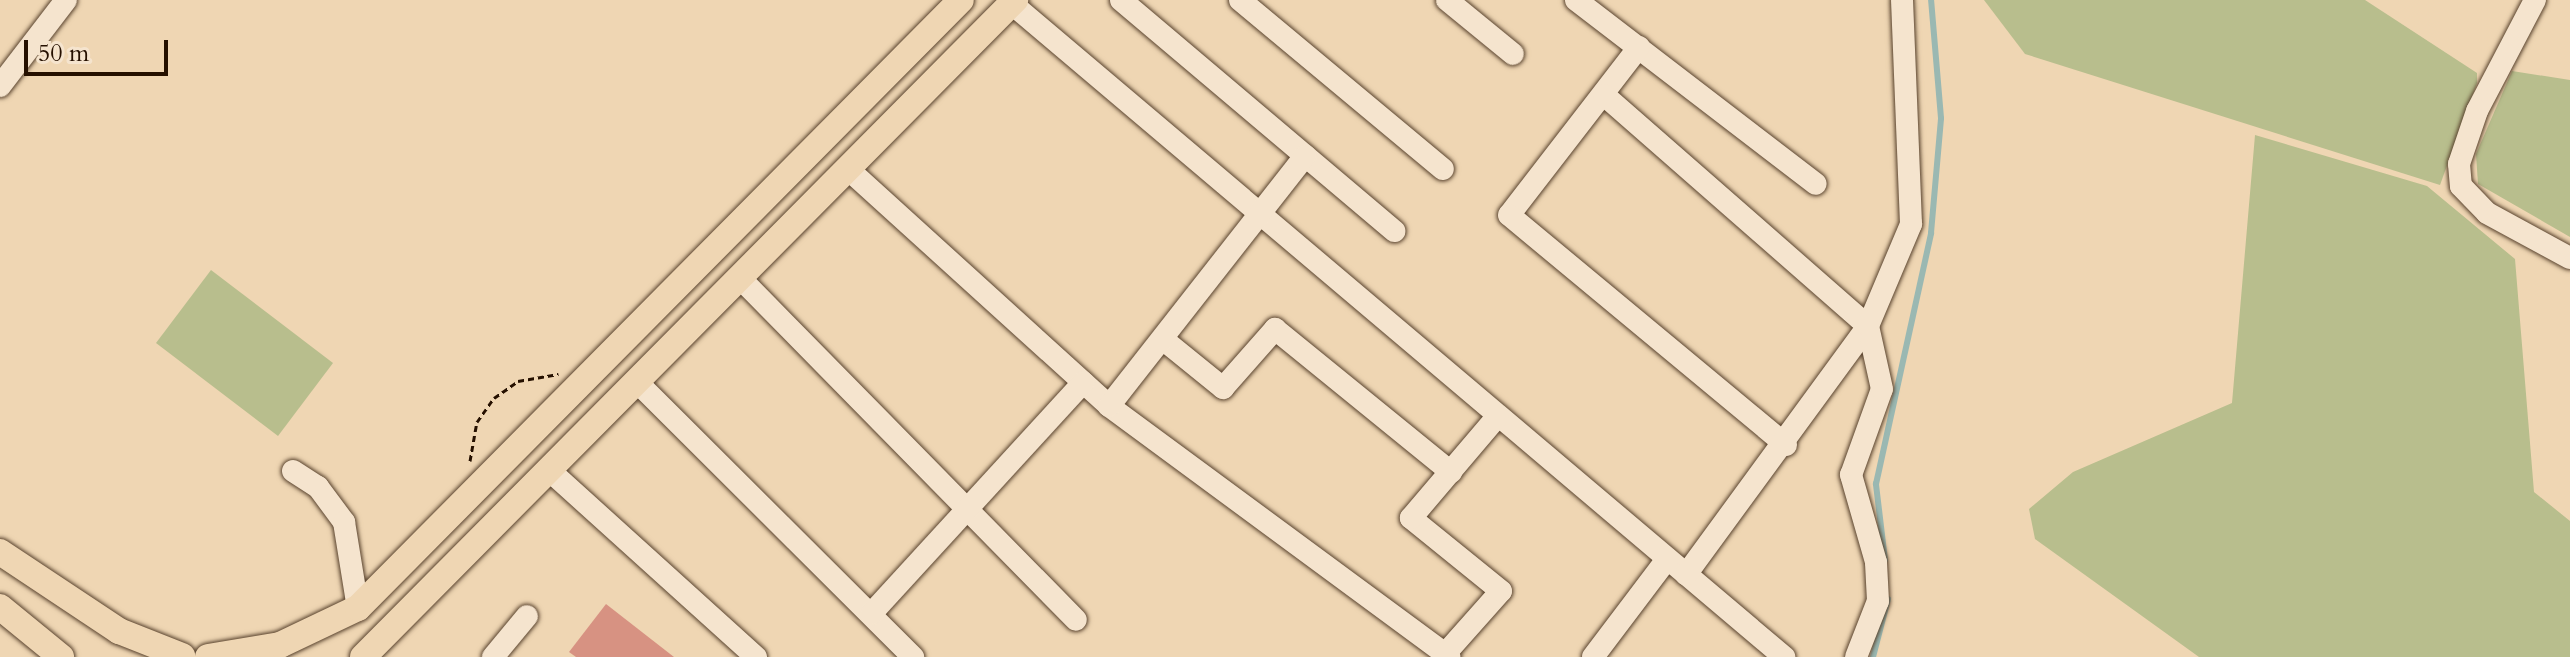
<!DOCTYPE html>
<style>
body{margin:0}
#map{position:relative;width:2570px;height:657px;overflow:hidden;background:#efd6b3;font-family:Cardo,serif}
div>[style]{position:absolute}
.green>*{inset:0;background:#b8be8d}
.stream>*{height:6px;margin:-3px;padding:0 3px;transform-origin:3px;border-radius:3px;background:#9ab8b2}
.building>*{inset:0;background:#d79282}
.path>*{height:3px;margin-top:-1.5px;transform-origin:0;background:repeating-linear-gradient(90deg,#251000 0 6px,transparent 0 10px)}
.roads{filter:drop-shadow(0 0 2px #58422d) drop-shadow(0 0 2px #58422d)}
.minor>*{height:22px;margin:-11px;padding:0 11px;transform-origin:11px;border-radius:11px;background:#f5e4ce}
.major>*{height:26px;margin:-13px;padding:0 13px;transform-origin:13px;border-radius:13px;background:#efd6b3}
span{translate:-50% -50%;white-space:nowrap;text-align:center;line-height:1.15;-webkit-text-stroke:7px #f5e4ce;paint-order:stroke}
.scale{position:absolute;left:24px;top:40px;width:144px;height:36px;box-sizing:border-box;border:4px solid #251000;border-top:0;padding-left:10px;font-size:24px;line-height:28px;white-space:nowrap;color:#251000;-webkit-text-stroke:6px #f5e4ce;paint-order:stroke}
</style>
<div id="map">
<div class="green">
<div style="clip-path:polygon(1984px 0,2365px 0,2477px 73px,2477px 83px,2440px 185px,2025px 54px)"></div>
<div style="clip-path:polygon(2512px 71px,2570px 80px,2570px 237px,2478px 184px,2476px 154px)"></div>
<div style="clip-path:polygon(2255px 135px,2427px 186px,2515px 259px,2534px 492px,2570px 521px,2570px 657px,2199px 657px,2035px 539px,2029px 509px,2073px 472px,2232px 403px)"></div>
<div style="clip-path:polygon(211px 270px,333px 363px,278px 436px,156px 343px)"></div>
</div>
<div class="stream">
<div style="left:1885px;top:560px;width:77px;rotate:-96.8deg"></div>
<div style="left:1876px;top:484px;width:257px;rotate:-77.6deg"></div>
<div style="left:1931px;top:233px;width:115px;rotate:-85deg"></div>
<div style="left:1941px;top:118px;width:118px;rotate:-94.8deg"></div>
<div style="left:1873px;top:657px;width:60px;rotate:-75.5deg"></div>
</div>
<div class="building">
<div style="clip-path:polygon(606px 604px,674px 657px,576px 657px,569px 652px)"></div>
</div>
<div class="path">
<div style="left:470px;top:461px;width:40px;rotate:-80deg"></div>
<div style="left:477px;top:422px;width:29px;rotate:-55deg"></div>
<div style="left:494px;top:398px;width:29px;rotate:-35deg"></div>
<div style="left:518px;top:381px;width:41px;rotate:-9.9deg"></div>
</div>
<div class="roads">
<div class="minor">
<div style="left:1121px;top:0;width:358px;rotate:40.2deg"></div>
<div style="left:1240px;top:0;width:264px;rotate:39.8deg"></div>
<div style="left:1447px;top:0;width:85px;rotate:39.3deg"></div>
<div style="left:1576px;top:0;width:302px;rotate:37.5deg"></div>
<div style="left:2535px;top:0;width:125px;rotate:117.6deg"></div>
<div style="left:2477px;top:111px;width:56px;rotate:108.8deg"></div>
<div style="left:2459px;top:164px;width:22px;rotate:85deg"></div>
<div style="left:2461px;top:186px;width:37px;rotate:46deg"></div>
<div style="left:2487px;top:213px;width:94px;rotate:28.5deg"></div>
<div style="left:1011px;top:3px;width:1013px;rotate:40.23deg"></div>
<div style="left:1639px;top:47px;width:212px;rotate:127.7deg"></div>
<div style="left:1509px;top:215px;width:360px;rotate:39.7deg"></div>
<div style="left:0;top:86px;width:108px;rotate:-52.5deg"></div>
<div style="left:1604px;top:95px;width:351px;rotate:41.2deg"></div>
<div style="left:1868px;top:326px;width:308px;rotate:126.2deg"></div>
<div style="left:848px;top:169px;width:353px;rotate:42.2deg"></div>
<div style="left:1109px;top:406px;width:423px;rotate:36.4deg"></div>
<div style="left:740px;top:278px;width:479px;rotate:45.5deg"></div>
<div style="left:1165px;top:341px;width:75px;rotate:39deg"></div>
<div style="left:1223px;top:388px;width:79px;rotate:-48.6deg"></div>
<div style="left:1275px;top:329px;width:227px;rotate:39.1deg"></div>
<div style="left:637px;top:382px;width:390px;rotate:44.9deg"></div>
<div style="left:1109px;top:406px;width:318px;rotate:-51.9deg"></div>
<div style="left:549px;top:470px;width:279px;rotate:42.1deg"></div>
<div style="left:293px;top:471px;width:30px;rotate:33deg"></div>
<div style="left:318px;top:487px;width:44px;rotate:53.4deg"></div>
<div style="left:344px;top:522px;width:87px;rotate:80.8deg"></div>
<div style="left:871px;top:614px;width:314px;rotate:-47.5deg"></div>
<div style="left:1445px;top:654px;width:84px;rotate:-48.4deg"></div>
<div style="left:1501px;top:591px;width:116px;rotate:-141deg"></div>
<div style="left:1411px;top:518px;width:133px;rotate:-49.6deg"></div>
<div style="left:493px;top:657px;width:53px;rotate:-50.3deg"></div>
<div style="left:1593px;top:657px;width:123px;rotate:-52.9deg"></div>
<div style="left:1856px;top:657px;width:60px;rotate:-68.6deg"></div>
<div style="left:1878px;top:601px;width:39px;rotate:-93deg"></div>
<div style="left:1876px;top:562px;width:91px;rotate:-106deg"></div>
<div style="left:1851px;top:475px;width:91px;rotate:-70.2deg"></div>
<div style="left:1882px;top:389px;width:65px;rotate:-102.5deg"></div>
<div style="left:1868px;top:326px;width:111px;rotate:-67.1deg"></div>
<div style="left:1911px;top:224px;width:224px;rotate:-92.3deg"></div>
</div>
<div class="major">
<div style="left:0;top:552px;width:143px;rotate:33.6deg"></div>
<div style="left:119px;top:631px;width:68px;rotate:21.6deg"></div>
<div style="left:0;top:607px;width:79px;rotate:39.3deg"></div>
<div style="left:208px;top:657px;width:73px;rotate:-9.5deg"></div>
<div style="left:280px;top:645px;width:86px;rotate:-25.4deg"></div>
<div style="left:358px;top:608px;width:856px;rotate:-45.24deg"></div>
<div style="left:363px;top:657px;width:926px;rotate:-45.22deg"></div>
</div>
</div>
<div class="scale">50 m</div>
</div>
